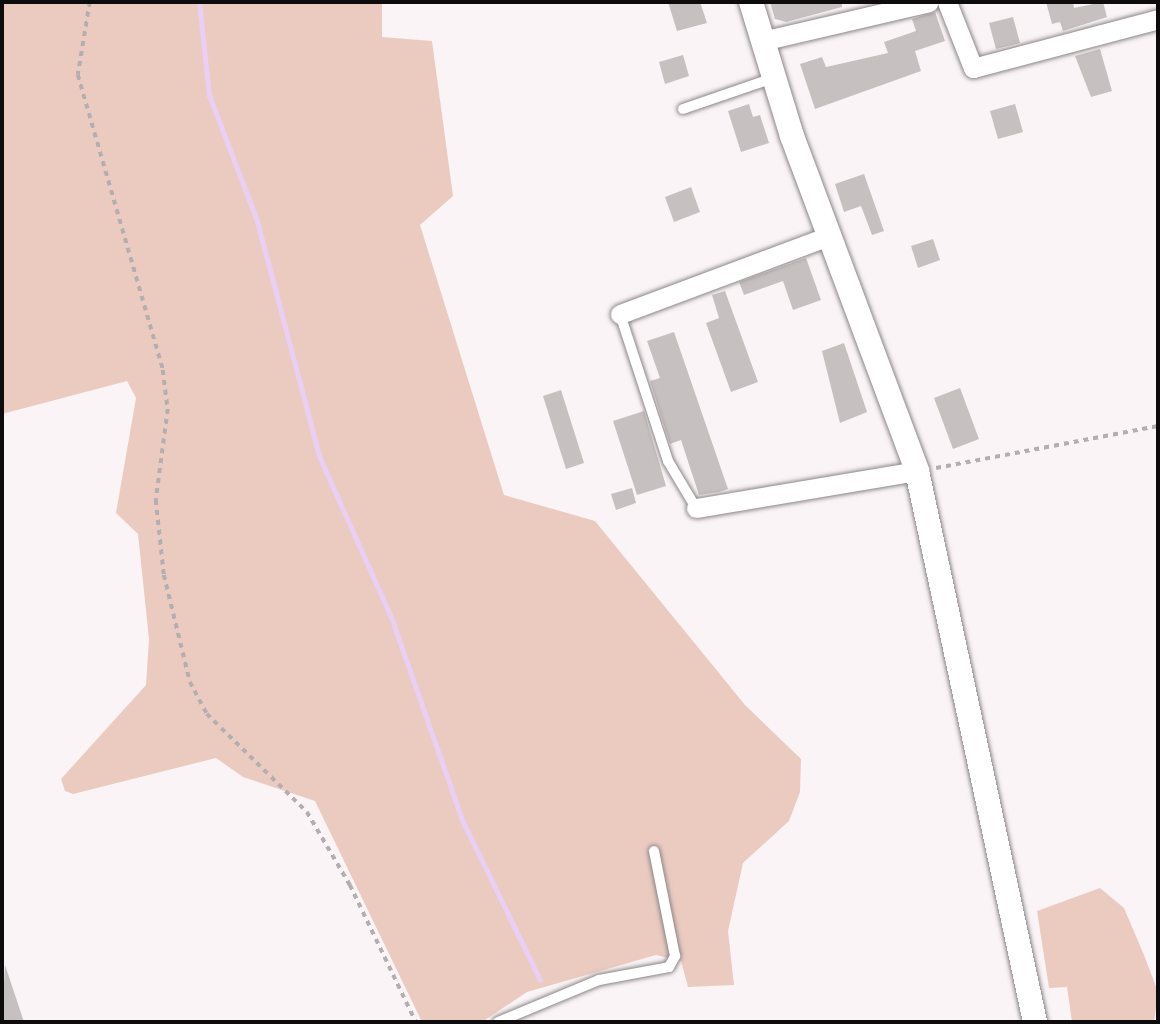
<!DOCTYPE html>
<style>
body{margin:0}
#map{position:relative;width:1160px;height:1024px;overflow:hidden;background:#faf4f6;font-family:Poppins,sans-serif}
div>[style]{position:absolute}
.green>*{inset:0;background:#ebcbc0}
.stream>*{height:5px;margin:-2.5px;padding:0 2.5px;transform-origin:2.5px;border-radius:2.5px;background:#e9cff5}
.building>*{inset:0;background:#c7c0c0}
.path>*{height:3.5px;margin-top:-1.75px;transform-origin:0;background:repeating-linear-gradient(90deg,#b3aeaf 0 5px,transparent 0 10px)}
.roads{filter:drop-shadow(0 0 2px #8c8688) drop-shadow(0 0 2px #8c8688)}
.service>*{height:10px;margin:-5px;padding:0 5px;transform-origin:5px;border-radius:5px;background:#fff}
.minor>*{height:19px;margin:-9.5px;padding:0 9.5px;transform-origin:9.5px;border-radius:9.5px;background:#fff}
.tertiary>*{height:24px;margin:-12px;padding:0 12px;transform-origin:12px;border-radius:12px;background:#fff}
span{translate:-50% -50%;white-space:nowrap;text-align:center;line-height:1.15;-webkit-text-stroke:5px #fff;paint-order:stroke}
.frame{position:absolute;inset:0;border:4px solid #0d0b0b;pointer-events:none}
</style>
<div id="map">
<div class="green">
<div style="clip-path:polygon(2px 2px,382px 2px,382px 37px,432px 41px,453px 196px,420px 225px,504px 495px,595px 521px,745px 705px,801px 759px,800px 792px,789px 821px,743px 863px,728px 931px,734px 985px,688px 987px,681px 961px,656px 955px,527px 992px,482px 1022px,422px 1022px,315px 801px,243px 777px,216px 758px,73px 794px,65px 791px,61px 779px,146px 685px,149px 639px,138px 534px,116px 513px,136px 398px,127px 381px,2px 414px)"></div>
<div style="clip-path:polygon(1100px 888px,1124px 908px,1144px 955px,1158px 992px,1154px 1022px,1072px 1022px,1067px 987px,1049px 988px,1037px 911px)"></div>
</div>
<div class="stream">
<div style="left:199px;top:2px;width:94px;rotate:83.9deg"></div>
<div style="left:209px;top:95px;width:135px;rotate:69.1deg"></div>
<div style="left:257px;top:221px;width:243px;rotate:75.2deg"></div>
<div style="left:319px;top:456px;width:176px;rotate:65.9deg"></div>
<div style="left:391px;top:617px;width:215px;rotate:70.7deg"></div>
<div style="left:462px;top:820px;width:178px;rotate:64deg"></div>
</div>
<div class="building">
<div style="clip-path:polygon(668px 2px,700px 2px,707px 23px,677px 31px)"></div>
<div style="clip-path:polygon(770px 2px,842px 2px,842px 7px,786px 22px,775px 19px)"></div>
<div style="clip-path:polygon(1046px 2px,1073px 2px,1074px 8px,1103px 2px,1107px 17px,1063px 31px,1060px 22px,1052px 24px)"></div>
<div style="clip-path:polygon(935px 12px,945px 41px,915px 51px,921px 71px,815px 109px,800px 64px,822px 57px,826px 67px,888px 53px,884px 42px,916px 31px,912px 19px)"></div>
<div style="clip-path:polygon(1013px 17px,1020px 43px,996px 49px,989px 23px)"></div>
<div style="clip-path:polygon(1100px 49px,1112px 91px,1091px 97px,1075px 56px)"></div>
<div style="clip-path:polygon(683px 55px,689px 76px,665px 84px,659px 62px)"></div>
<div style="clip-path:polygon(749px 104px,753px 117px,760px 115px,769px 143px,741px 152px,728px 111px)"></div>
<div style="clip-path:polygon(1015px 104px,1023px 132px,998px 139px,990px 111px)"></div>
<div style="clip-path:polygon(864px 174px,884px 231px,872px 235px,861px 206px,844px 212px,835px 184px)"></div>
<div style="clip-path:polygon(691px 187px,700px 212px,674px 222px,665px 197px)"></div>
<div style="clip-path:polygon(933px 239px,940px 260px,918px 268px,911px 246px)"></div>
<div style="clip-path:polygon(806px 258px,821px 300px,793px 310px,783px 281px,744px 295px,739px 282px)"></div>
<div style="clip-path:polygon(725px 291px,758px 382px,731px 392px,706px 323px,719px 318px,712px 295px)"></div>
<div style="clip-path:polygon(674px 332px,728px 489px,719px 492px,699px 495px,681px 440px,670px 444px,650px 381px,660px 378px,647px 341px)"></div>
<div style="clip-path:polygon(844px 343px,867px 412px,840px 423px,822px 351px)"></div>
<div style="clip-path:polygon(960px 388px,979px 439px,953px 449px,934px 398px)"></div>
<div style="clip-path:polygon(561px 390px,584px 463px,566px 469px,543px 396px)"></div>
<div style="clip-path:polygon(644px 411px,666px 486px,637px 495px,613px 421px)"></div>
<div style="clip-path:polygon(632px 488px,636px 503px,616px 510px,611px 494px)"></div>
<div style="clip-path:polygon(5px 965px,24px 1022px,2px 1022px)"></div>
</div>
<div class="path">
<div style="left:90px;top:2px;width:74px;rotate:99.3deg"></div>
<div style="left:78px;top:75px;width:307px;rotate:73.9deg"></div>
<div style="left:163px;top:370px;width:39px;rotate:83deg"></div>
<div style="left:168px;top:409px;width:92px;rotate:97.5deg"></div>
<div style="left:156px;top:500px;width:75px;rotate:83.9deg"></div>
<div style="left:164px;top:575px;width:110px;rotate:76.3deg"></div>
<div style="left:190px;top:682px;width:36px;rotate:62deg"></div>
<div style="left:207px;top:714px;width:140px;rotate:44.4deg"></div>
<div style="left:307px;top:812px;width:85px;rotate:59.5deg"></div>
<div style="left:350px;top:885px;width:152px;rotate:64.3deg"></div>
<div style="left:936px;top:468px;width:226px;rotate:-10.7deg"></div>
</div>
<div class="roads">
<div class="service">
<div style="left:683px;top:109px;width:95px;rotate:-19deg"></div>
<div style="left:620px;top:314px;width:155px;rotate:71.9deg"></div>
<div style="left:668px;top:461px;width:55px;rotate:59.2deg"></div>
<div style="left:498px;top:1022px;width:109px;rotate:-22.6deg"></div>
<div style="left:599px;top:980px;width:71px;rotate:-10.5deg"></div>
<div style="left:669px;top:967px;width:13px;rotate:-61deg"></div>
<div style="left:675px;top:956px;width:107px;rotate:-101.3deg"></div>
</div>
<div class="minor">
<div style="left:947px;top:2px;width:71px;rotate:68.5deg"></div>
<div style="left:973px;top:68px;width:191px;rotate:-14.8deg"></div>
<div style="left:762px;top:41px;width:171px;rotate:-13.1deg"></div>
<div style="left:620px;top:314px;width:223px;rotate:-20.5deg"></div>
<div style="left:696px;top:508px;width:224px;rotate:-9.5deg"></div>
</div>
<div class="tertiary">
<div style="left:751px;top:2px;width:140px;rotate:73deg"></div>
<div style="left:792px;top:136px;width:358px;rotate:69.5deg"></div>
<div style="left:917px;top:471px;width:563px;rotate:77.91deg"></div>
</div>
</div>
<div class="frame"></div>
</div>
